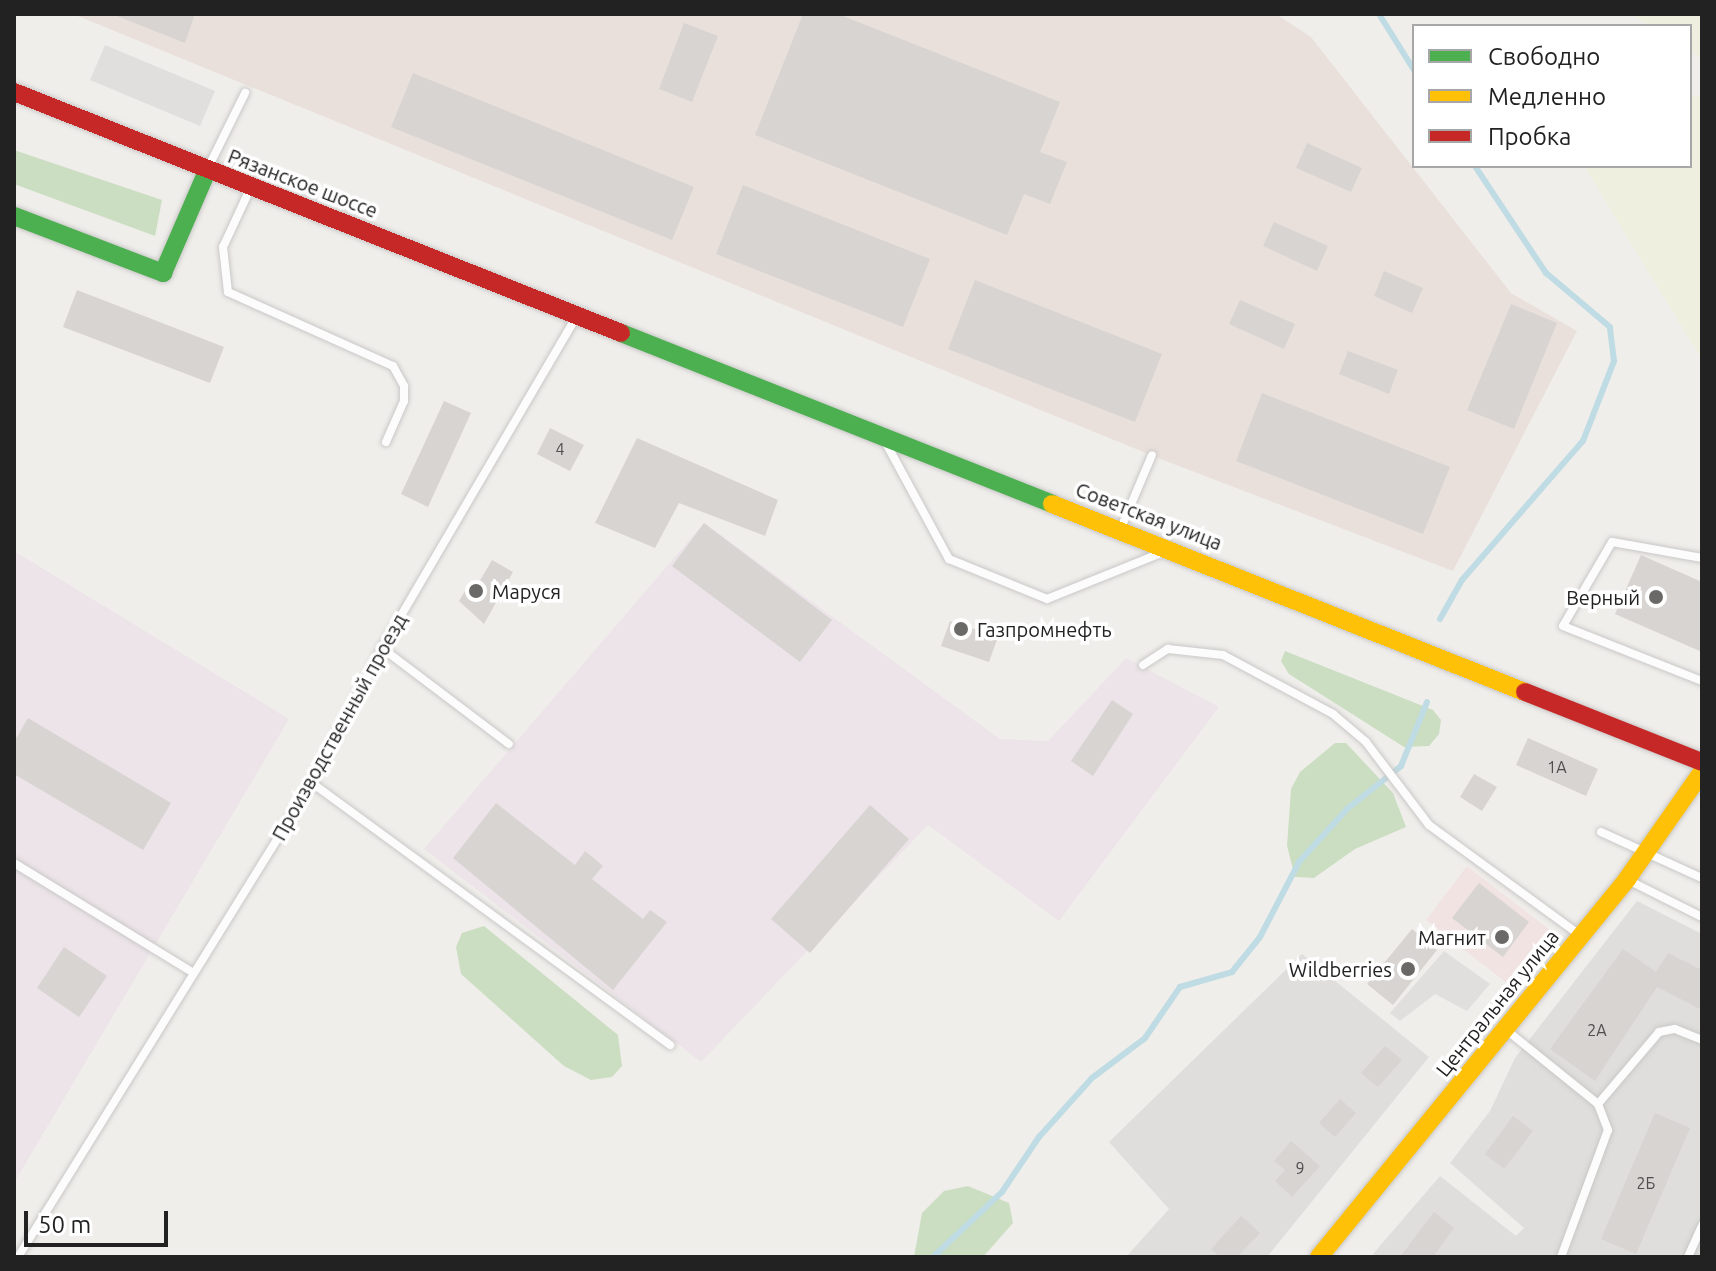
<!DOCTYPE html>
<meta charset="utf-8">
<style>
body{margin:0}
#map{position:relative;width:1716px;height:1271px;overflow:hidden;background:#f0eeeb;font-family:Ubuntu,sans-serif}
div>[style]{position:absolute}
.residential>*{inset:0;background:#dfdedc}
.commercial>*{inset:0;background:#f1e3e1}
.industrial>*{inset:0;background:#ede4e9}
.military>*{inset:0;background:#eae0db}
.farmland>*{inset:0;background:#efefdf}
.forest>*{inset:0;background:#cbdec1}
.parking>*{inset:0;background:#e0dfde}
.stream>*{height:6px;margin:-3px;padding:0 3px;transform-origin:3px;border-radius:3px;background:#bfdbe3}
.building>*{inset:0;background:#d7d4d2}
.roads{filter:drop-shadow(0 0 2px #c9c8c7) drop-shadow(0 0 2px #c9c8c7)}
.lane>*{height:8px;margin:-4px;padding:0 4px;transform-origin:4px;border-radius:4px;background:#fdfcfc}
.fast>*{height:18px;margin:-9px;padding:0 9px;transform-origin:9px;border-radius:9px;background:#4caf50}
.slow>*{height:18px;margin:-9px;padding:0 9px;transform-origin:9px;border-radius:9px;background:#ffc107}
.jam>*{height:18px;margin:-9px;padding:0 9px;transform-origin:9px;border-radius:9px;background:#c62828}
.dots>*{width:22px;height:22px;translate:-50% -50%;box-sizing:border-box;border:4px solid #fff;border-radius:50%}
span{translate:-50% -50%;white-space:nowrap;text-align:center;line-height:1.15;-webkit-text-stroke:7px #fff;paint-order:stroke}
.number-label{font-size:16px;color:#4f4e4e}
.number-label span{-webkit-text-stroke-width:0}
.street-label{font-size:20px;color:#222}
.poi-label{font-size:20px;color:#222}
.left{translate:0 -50%;text-align:left}
.right{translate:-100% -50%;text-align:right}
.frame{position:absolute;inset:0;border:16px solid #222;pointer-events:none}
.legend{position:absolute;left:1412px;top:24px;width:280px;height:144px;box-sizing:border-box;background:#fff;border:2px solid #a7a7a7;margin:0;padding:10px 14px;list-style:none;font-size:24px;color:#222}
.legend li{display:flex;align-items:center;gap:16px;height:40px}
.legend b{width:40px;border:2px solid #a7a7a7}
.scale{position:absolute;left:24px;top:1211px;width:144px;height:36px;box-sizing:border-box;border:4px solid #222;border-top:0;padding-left:10px;font-size:24px;line-height:28px;white-space:nowrap;color:#222;-webkit-text-stroke:6px #fff;paint-order:stroke}
</style>
<div id="map">
<div class="residential">
<div style="clip-path:polygon(1637px 901px,1702px 934px,1702px 1257px,1378px 1257px,1373px 1254px,1440px 1176px,1516px 1236px,1524px 1228px,1450px 1163px,1490px 1111px,1515px 1058px)"></div>
<div style="clip-path:polygon(1302px 954px,1429px 1057px,1267px 1257px,1126px 1257px,1169px 1209px,1109px 1142px)"></div>
</div>
<div class="commercial">
<div style="clip-path:polygon(1467px 866px,1554px 933px,1512px 987px,1426px 920px)"></div>
</div>
<div class="industrial">
<div style="clip-path:polygon(704px 523px,1000px 739px,1048px 741px,1126px 658px,1219px 707px,1059px 921px,928px 825px,701px 1062px,424px 849px)"></div>
<div style="clip-path:polygon(14px 551px,289px 719px,14px 1183px)"></div>
</div>
<div class="military">
<div style="clip-path:polygon(73px 14px,1276px 14px,1311px 37px,1511px 293px,1577px 331px,1453px 571px,1158px 458px)"></div>
</div>
<div class="farmland">
<div style="clip-path:polygon(1632px 14px,1702px 14px,1702px 59px,1690px 51px,1690px 26px,1650px 26px)"></div>
<div style="clip-path:polygon(1690px 95px,1702px 97px,1702px 360px,1584px 166px,1690px 166px)"></div>
</div>
<div class="forest">
<div style="clip-path:polygon(14px 150px,162px 200px,155px 236px,14px 184px)"></div>
<div style="clip-path:polygon(1285px 651px,1433px 710px,1441px 720px,1439px 734px,1429px 746px,1404px 747px,1289px 674px,1281px 661px)"></div>
<div style="clip-path:polygon(1335px 743px,1346px 743px,1393px 793px,1406px 827px,1355px 849px,1314px 878px,1295px 877px,1287px 846px,1291px 789px,1300px 772px)"></div>
<div style="clip-path:polygon(484px 926px,618px 1035px,622px 1066px,612px 1077px,591px 1080px,564px 1066px,461px 974px,456px 947px,462px 933px)"></div>
<div style="clip-path:polygon(968px 1186px,1009px 1203px,1013px 1223px,983px 1257px,914px 1257px,922px 1213px,944px 1191px)"></div>
</div>
<div class="parking">
<div style="clip-path:polygon(105px 45px,215px 91px,200px 126px,90px 80px)"></div>
<div style="clip-path:polygon(1444px 951px,1490px 984px,1467px 1011px,1435px 994px,1400px 1021px,1390px 1013px)"></div>
</div>
<div class="stream">
<div style="left:1379px;top:14px;width:66px;rotate:58deg"></div>
<div style="left:1440px;top:619px;width:45px;rotate:-60.6deg"></div>
<div style="left:1462px;top:580px;width:184px;rotate:-49deg"></div>
<div style="left:1583px;top:441px;width:86px;rotate:-68.8deg"></div>
<div style="left:1614px;top:361px;width:34px;rotate:-97deg"></div>
<div style="left:1610px;top:327px;width:84px;rotate:-139.8deg"></div>
<div style="left:1546px;top:273px;width:128px;rotate:-123.6deg"></div>
<div style="left:933px;top:1257px;width:95px;rotate:-43.3deg"></div>
<div style="left:1002px;top:1192px;width:66px;rotate:-56.1deg"></div>
<div style="left:1039px;top:1137px;width:79px;rotate:-48.1deg"></div>
<div style="left:1092px;top:1078px;width:66px;rotate:-37deg"></div>
<div style="left:1145px;top:1038px;width:62px;rotate:-55.5deg"></div>
<div style="left:1180px;top:987px;width:54px;rotate:-16.1deg"></div>
<div style="left:1232px;top:972px;width:45px;rotate:-51.3deg"></div>
<div style="left:1260px;top:937px;width:85px;rotate:-62.5deg"></div>
<div style="left:1299px;top:862px;width:72px;rotate:-47.8deg"></div>
<div style="left:1347px;top:809px;width:69px;rotate:-38.5deg"></div>
<div style="left:1401px;top:766px;width:69px;rotate:-67.9deg"></div>
</div>
<div class="building">
<div style="clip-path:polygon(112px 14px,195px 14px,185px 43px)"></div>
<div style="clip-path:polygon(803px 14px,838px 14px,1060px 102px,1040px 152px,1067px 162px,1050px 204px,1024px 194px,1007px 235px,755px 135px)"></div>
<div style="clip-path:polygon(684px 23px,718px 36px,692px 102px,659px 89px)"></div>
<div style="clip-path:polygon(413px 73px,694px 187px,672px 240px,391px 127px)"></div>
<div style="clip-path:polygon(1307px 143px,1362px 168px,1351px 192px,1296px 168px)"></div>
<div style="clip-path:polygon(743px 185px,930px 259px,903px 327px,716px 254px)"></div>
<div style="clip-path:polygon(1274px 222px,1328px 246px,1317px 271px,1263px 246px)"></div>
<div style="clip-path:polygon(1384px 271px,1423px 288px,1412px 313px,1374px 296px)"></div>
<div style="clip-path:polygon(975px 280px,1162px 354px,1135px 422px,948px 349px)"></div>
<div style="clip-path:polygon(77px 290px,224px 347px,210px 383px,63px 327px)"></div>
<div style="clip-path:polygon(1240px 300px,1295px 324px,1284px 349px,1229px 324px)"></div>
<div style="clip-path:polygon(1511px 304px,1557px 323px,1514px 429px,1467px 410px)"></div>
<div style="clip-path:polygon(1348px 351px,1398px 370px,1389px 394px,1339px 374px)"></div>
<div style="clip-path:polygon(1262px 393px,1450px 467px,1423px 534px,1236px 461px)"></div>
<div style="clip-path:polygon(444px 401px,471px 413px,428px 507px,401px 494px)"></div>
<div style="clip-path:polygon(550px 428px,584px 445px,570px 471px,537px 454px)"></div>
<div style="clip-path:polygon(637px 438px,778px 500px,765px 536px,679px 503px,655px 548px,595px 523px)"></div>
<div style="clip-path:polygon(704px 523px,832px 620px,800px 662px,672px 566px)"></div>
<div style="clip-path:polygon(1641px 555px,1702px 582px,1702px 652px,1615px 614px)"></div>
<div style="clip-path:polygon(492px 560px,513px 572px,484px 624px,459px 601px,468px 586px,475px 589px)"></div>
<div style="clip-path:polygon(950px 621px,998px 637px,989px 662px,941px 646px)"></div>
<div style="clip-path:polygon(1112px 700px,1133px 714px,1093px 776px,1071px 761px)"></div>
<div style="clip-path:polygon(28px 718px,171px 803px,143px 850px,14px 774px,14px 742px)"></div>
<div style="clip-path:polygon(1528px 738px,1598px 769px,1586px 796px,1516px 765px)"></div>
<div style="clip-path:polygon(1474px 774px,1497px 787px,1482px 811px,1460px 797px)"></div>
<div style="clip-path:polygon(496px 803px,575px 865px,585px 851px,603px 866px,592px 879px,643px 919px,650px 910px,667px 922px,613px 990px,453px 858px)"></div>
<div style="clip-path:polygon(870px 805px,909px 839px,810px 953px,771px 919px)"></div>
<div style="clip-path:polygon(1479px 883px,1529px 922px,1503px 957px,1452px 918px)"></div>
<div style="clip-path:polygon(1412px 929px,1437px 950px,1393px 1005px,1367px 984px)"></div>
<div style="clip-path:polygon(64px 947px,107px 976px,79px 1017px,37px 988px)"></div>
<div style="clip-path:polygon(1623px 949px,1656px 972px,1668px 953px,1702px 970px,1702px 1010px,1657px 987px,1595px 1081px,1550px 1049px)"></div>
<div style="clip-path:polygon(1385px 1046px,1402px 1060px,1378px 1087px,1361px 1073px)"></div>
<div style="clip-path:polygon(1340px 1099px,1356px 1113px,1335px 1137px,1319px 1123px)"></div>
<div style="clip-path:polygon(1655px 1113px,1690px 1128px,1636px 1254px,1601px 1239px)"></div>
<div style="clip-path:polygon(1513px 1116px,1533px 1131px,1504px 1169px,1485px 1154px)"></div>
<div style="clip-path:polygon(1291px 1141px,1320px 1166px,1292px 1197px,1275px 1181px,1285px 1170px,1274px 1161px)"></div>
<div style="clip-path:polygon(1434px 1212px,1454px 1228px,1433px 1257px,1400px 1257px)"></div>
<div style="clip-path:polygon(1241px 1216px,1260px 1233px,1237px 1257px,1220px 1257px,1211px 1249px)"></div>
</div>
<div class="roads">
<div class="lane">
<div style="left:208px;top:168px;width:84px;rotate:-63.7deg"></div>
<div style="left:251px;top:187px;width:66px;rotate:115deg"></div>
<div style="left:223px;top:247px;width:45px;rotate:83.7deg"></div>
<div style="left:228px;top:292px;width:181px;rotate:24.2deg"></div>
<div style="left:393px;top:366px;width:23px;rotate:61deg"></div>
<div style="left:404px;top:386px;width:15px;rotate:90deg"></div>
<div style="left:404px;top:401px;width:45px;rotate:113.7deg"></div>
<div style="left:887px;top:445px;width:130px;rotate:61.5deg"></div>
<div style="left:949px;top:559px;width:106px;rotate:22.2deg"></div>
<div style="left:1047px;top:599px;width:123px;rotate:-22deg"></div>
<div style="left:1121px;top:528px;width:79px;rotate:-67deg"></div>
<div style="left:1702px;top:558px;width:91px;rotate:-169.9deg"></div>
<div style="left:1612px;top:542px;width:97px;rotate:120.3deg"></div>
<div style="left:1563px;top:626px;width:149px;rotate:21.6deg"></div>
<div style="left:382px;top:648px;width:159px;rotate:37.1deg"></div>
<div style="left:1143px;top:665px;width:30px;rotate:-33deg"></div>
<div style="left:1168px;top:649px;width:55px;rotate:6.2deg"></div>
<div style="left:1223px;top:655px;width:125px;rotate:28.2deg"></div>
<div style="left:1333px;top:714px;width:43px;rotate:40.3deg"></div>
<div style="left:1366px;top:742px;width:104px;rotate:52.8deg"></div>
<div style="left:1429px;top:825px;width:187px;rotate:36.1deg"></div>
<div style="left:312px;top:783px;width:444px;rotate:36.2deg"></div>
<div style="left:1601px;top:832px;width:111px;rotate:24.5deg"></div>
<div style="left:14px;top:863px;width:209px;rotate:31.5deg"></div>
<div style="left:1628px;top:880px;width:83px;rotate:26.6deg"></div>
<div style="left:1505px;top:1029px;width:119px;rotate:38.9deg"></div>
<div style="left:1598px;top:1104px;width:28px;rotate:69deg"></div>
<div style="left:1608px;top:1130px;width:135px;rotate:110.3deg"></div>
<div style="left:1598px;top:1104px;width:94px;rotate:-49.7deg"></div>
<div style="left:1659px;top:1032px;width:16px;rotate:-11deg"></div>
<div style="left:1675px;top:1029px;width:29px;rotate:22deg"></div>
<div style="left:18px;top:1257px;width:558px;rotate:-58.19deg"></div>
<div style="left:312px;top:783px;width:152px;rotate:-62.6deg"></div>
<div style="left:382px;top:648px;width:386px;rotate:-59.6deg"></div>
<div style="left:1688px;top:1257px;width:35px;rotate:-66deg"></div>
</div>
<div class="fast">
<div style="left:14px;top:216px;width:160px;rotate:20.9deg"></div>
<div style="left:163px;top:273px;width:113px;rotate:-66.6deg"></div>
<div style="left:621px;top:333px;width:464px;rotate:21.6deg"></div>
</div>
<div class="slow">
<div style="left:1052px;top:504px;width:509px;rotate:21.68deg"></div>
<div style="left:1319px;top:1257px;width:488px;rotate:-50.8deg"></div>
<div style="left:1627px;top:879px;width:131px;rotate:-55deg"></div>
</div>
<div class="jam">
<div style="left:14px;top:92px;width:653px;rotate:21.65deg"></div>
<div style="left:1525px;top:692px;width:190px;rotate:21.6deg"></div>
</div>
</div>
<div class="dots">
<div style="left:476px;top:591px;background:#6a6968"></div>
<div style="left:1656px;top:597px;background:#6a6968"></div>
<div style="left:961px;top:629px;background:#6a6968"></div>
<div style="left:1502px;top:937px;background:#6a6968"></div>
<div style="left:1408px;top:969px;background:#6a6968"></div>
</div>
<div class="number-label">
<span style="left:560px;top:449px">4</span>
<span style="left:1557px;top:767px">1А</span>
<span style="left:1597px;top:1030px">2А</span>
<span style="left:1300px;top:1168px">9</span>
<span style="left:1646px;top:1183px">2Б</span>
</div>
<div class="street-label">
<span style="left:303px;top:183px;rotate:21deg">Рязанское шоссе</span>
<span style="left:1149px;top:516px;rotate:21deg">Советская улица</span>
<span style="left:339px;top:727px;rotate:-61deg">Производственный проезд</span>
<span style="left:1497px;top:1003px;rotate:-51deg">Центральная улица</span>
</div>
<div class="poi-label">
<span class="left" style="left:492px;top:591px">Маруся</span>
<span class="right" style="left:1640px;top:597px">Верный</span>
<span class="left" style="left:977px;top:629px">Газпромнефть</span>
<span class="right" style="left:1486px;top:937px">Магнит</span>
<span class="right" style="left:1392px;top:969px">Wildberries</span>
</div>
<div class="frame"></div>
<ul class="legend">
<li><b style="height:10px;background:#4caf50"></b>Свободно</li>
<li><b style="height:10px;background:#ffc107"></b>Медленно</li>
<li><b style="height:10px;background:#c62828"></b>Пробка</li>
</ul>
<div class="scale">50 m</div>
</div>
